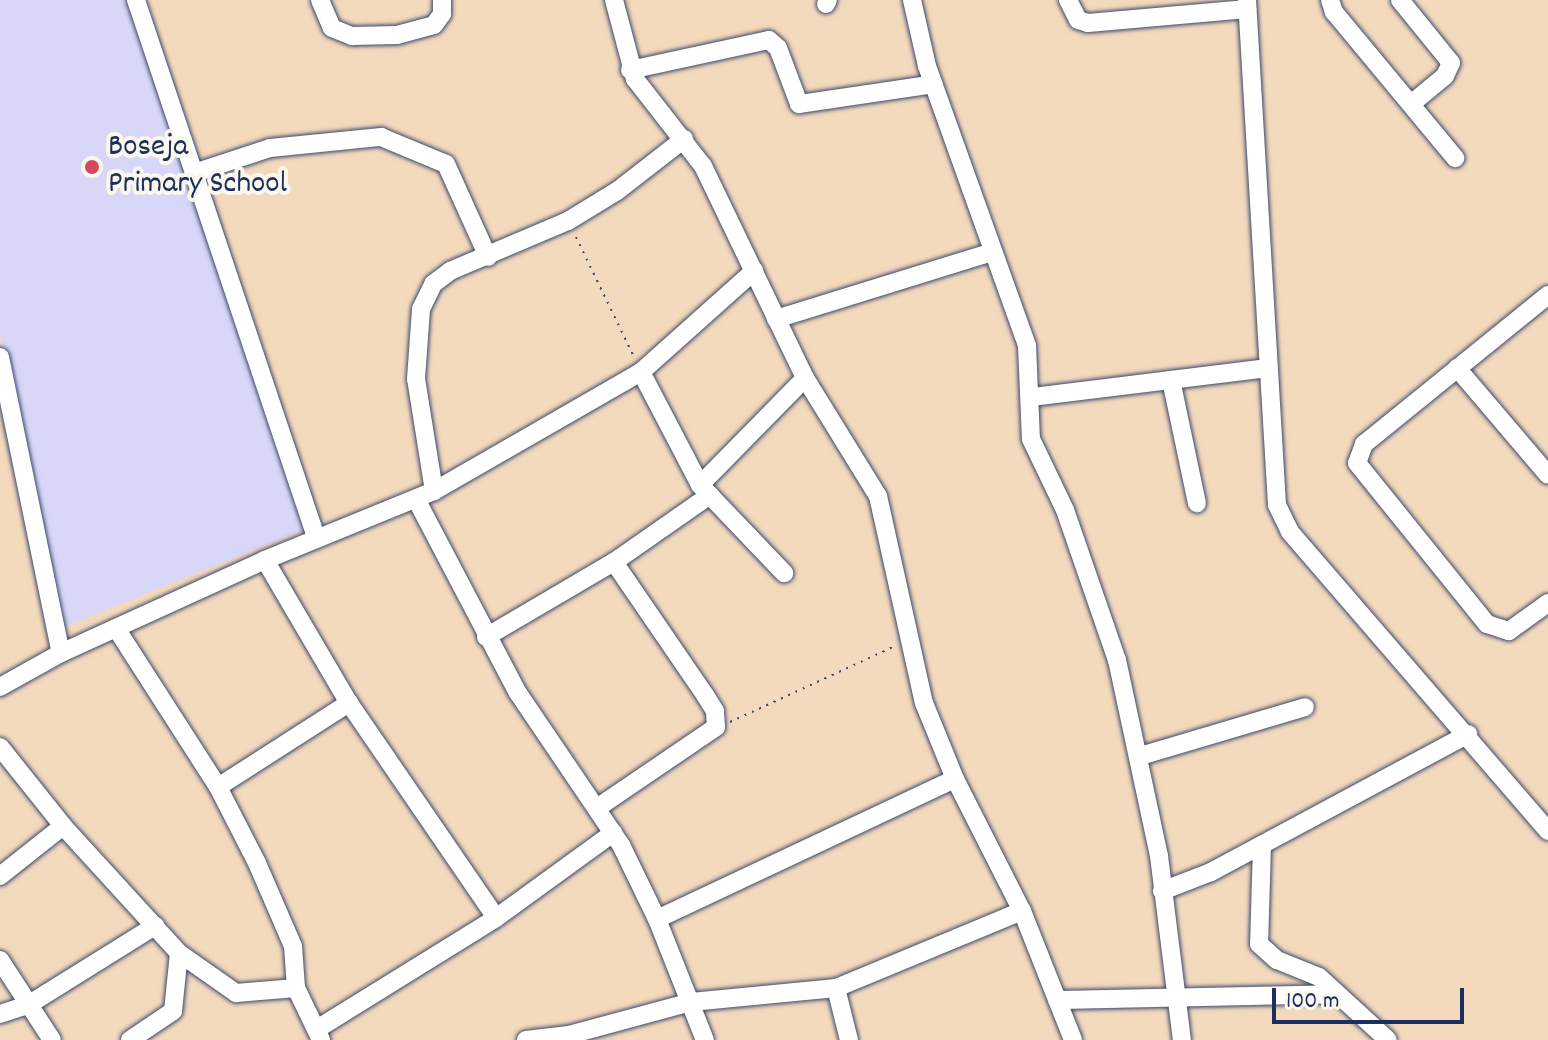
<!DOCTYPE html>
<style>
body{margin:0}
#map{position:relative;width:1548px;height:1040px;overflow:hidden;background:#f4dabd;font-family:Dekko,sans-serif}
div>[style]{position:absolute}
.built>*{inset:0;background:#d8d7f8}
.path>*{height:2px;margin-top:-1px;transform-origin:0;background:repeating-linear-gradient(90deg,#3c496c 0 2px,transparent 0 8px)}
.roads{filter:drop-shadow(0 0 2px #3c496c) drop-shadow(0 0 2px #3c496c)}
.minor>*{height:18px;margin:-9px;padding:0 9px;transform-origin:9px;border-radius:9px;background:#fff}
.dots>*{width:22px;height:22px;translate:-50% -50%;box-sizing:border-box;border:4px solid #fbf7ec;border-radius:50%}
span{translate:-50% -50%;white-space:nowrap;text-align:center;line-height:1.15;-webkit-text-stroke:8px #fbf7ec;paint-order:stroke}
.poi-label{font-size:32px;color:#1b2f5e}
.left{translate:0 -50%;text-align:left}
.scale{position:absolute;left:1272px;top:988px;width:192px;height:36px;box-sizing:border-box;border:4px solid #1b2f5e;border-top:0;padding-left:10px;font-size:24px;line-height:28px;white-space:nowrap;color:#1b2f5e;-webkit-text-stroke:6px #fbf7ec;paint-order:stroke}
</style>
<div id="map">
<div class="built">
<div style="clip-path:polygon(0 0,125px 0,308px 528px,64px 627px,0 335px)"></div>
</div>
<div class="path">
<div style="left:576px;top:237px;width:133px;rotate:64.2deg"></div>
<div style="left:730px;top:722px;width:182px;rotate:-24.7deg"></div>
</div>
<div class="roads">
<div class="minor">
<div style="left:136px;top:0;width:566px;rotate:71.47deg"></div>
<div style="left:320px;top:0;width:30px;rotate:67deg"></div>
<div style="left:332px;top:28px;width:22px;rotate:22deg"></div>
<div style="left:352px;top:36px;width:45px;rotate:-1.3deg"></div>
<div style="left:397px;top:35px;width:38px;rotate:-15deg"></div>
<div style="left:434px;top:25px;width:14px;rotate:-54deg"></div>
<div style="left:442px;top:14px;width:14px;rotate:-90deg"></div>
<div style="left:614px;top:0;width:82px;rotate:75.1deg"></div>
<div style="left:635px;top:79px;width:110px;rotate:52deg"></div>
<div style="left:703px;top:166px;width:235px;rotate:64.3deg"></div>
<div style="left:805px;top:378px;width:139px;rotate:58.3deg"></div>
<div style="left:878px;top:496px;width:212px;rotate:77.5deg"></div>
<div style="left:924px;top:703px;width:82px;rotate:67.8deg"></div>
<div style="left:955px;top:779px;width:148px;rotate:63.1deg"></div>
<div style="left:1022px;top:911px;width:139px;rotate:68.4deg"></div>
<div style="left:912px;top:0;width:68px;rotate:77.2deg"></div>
<div style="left:927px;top:66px;width:296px;rotate:70.3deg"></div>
<div style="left:1027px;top:345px;width:94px;rotate:87.6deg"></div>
<div style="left:1031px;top:439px;width:79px;rotate:64.4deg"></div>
<div style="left:1065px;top:510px;width:159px;rotate:70.9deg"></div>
<div style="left:1117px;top:660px;width:200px;rotate:77.9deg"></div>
<div style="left:1159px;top:856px;width:185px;rotate:82.9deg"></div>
<div style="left:1068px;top:0;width:22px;rotate:63deg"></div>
<div style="left:1078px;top:20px;width:10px;rotate:17deg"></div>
<div style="left:1088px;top:23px;width:160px;rotate:-5deg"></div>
<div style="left:1247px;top:0;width:506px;rotate:86.6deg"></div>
<div style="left:1277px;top:505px;width:30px;rotate:64deg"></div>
<div style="left:1290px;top:532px;width:395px;rotate:49.2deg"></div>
<div style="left:1330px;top:0;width:13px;rotate:72deg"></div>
<div style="left:1334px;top:12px;width:190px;rotate:50.3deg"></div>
<div style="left:1400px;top:0;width:81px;rotate:51deg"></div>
<div style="left:1451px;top:63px;width:14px;rotate:115deg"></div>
<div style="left:1445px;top:76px;width:44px;rotate:140.5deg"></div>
<div style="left:826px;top:4px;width:4px;rotate:-63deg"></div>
<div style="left:630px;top:70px;width:142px;rotate:-12.2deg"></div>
<div style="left:769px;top:40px;width:12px;rotate:42deg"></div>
<div style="left:778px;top:48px;width:60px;rotate:69.4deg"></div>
<div style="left:799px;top:104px;width:136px;rotate:-8.4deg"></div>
<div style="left:194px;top:173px;width:80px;rotate:-18.2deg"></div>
<div style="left:270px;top:148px;width:112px;rotate:-5.7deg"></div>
<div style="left:381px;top:137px;width:70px;rotate:22.6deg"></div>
<div style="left:446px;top:164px;width:102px;rotate:65.7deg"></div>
<div style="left:1548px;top:295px;width:237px;rotate:141deg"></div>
<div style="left:1364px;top:444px;width:20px;rotate:110deg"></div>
<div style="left:1357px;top:463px;width:207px;rotate:51.1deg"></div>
<div style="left:1487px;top:624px;width:23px;rotate:18deg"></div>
<div style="left:1509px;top:631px;width:48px;rotate:-35.7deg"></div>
<div style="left:776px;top:319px;width:226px;rotate:-17.2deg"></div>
<div style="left:0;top:357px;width:302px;rotate:78.4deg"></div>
<div style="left:1457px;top:368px;width:140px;rotate:49.6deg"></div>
<div style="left:641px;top:372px;width:127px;rotate:62.4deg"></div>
<div style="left:700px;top:485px;width:122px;rotate:46.3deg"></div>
<div style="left:1171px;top:380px;width:126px;rotate:78.1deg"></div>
<div style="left:1032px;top:397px;width:237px;rotate:-7deg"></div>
<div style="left:700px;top:485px;width:150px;rotate:-45.5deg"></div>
<div style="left:434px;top:491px;width:113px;rotate:-99.1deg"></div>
<div style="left:416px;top:379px;width:70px;rotate:-85.9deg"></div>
<div style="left:421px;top:309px;width:28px;rotate:-64deg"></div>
<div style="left:433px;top:284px;width:21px;rotate:-37deg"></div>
<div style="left:450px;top:271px;width:128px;rotate:-23deg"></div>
<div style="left:568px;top:221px;width:57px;rotate:-31.5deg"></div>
<div style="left:617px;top:191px;width:85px;rotate:-37.8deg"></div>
<div style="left:416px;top:499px;width:219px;rotate:62.3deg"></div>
<div style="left:518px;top:693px;width:184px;rotate:55.9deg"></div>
<div style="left:621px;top:845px;width:82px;rotate:64.1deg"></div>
<div style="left:657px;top:919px;width:130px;rotate:68.4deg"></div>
<div style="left:265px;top:560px;width:166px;rotate:59.6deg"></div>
<div style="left:349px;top:703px;width:260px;rotate:55.6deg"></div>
<div style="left:116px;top:628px;width:189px;rotate:57.3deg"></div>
<div style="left:218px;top:787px;width:85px;rotate:62.8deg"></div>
<div style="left:257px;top:863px;width:90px;rotate:66.6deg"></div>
<div style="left:293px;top:946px;width:42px;rotate:85.9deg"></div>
<div style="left:486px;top:637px;width:148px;rotate:-30.4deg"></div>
<div style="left:0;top:687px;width:70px;rotate:-29.1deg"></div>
<div style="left:61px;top:653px;width:224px;rotate:-24.5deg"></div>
<div style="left:265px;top:560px;width:183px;rotate:-22.2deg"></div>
<div style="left:434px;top:491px;width:239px;rotate:-29.9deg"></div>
<div style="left:641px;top:372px;width:152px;rotate:-41.8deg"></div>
<div style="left:0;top:747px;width:101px;rotate:51.4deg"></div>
<div style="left:63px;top:826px;width:172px;rotate:47.6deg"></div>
<div style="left:179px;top:953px;width:70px;rotate:35.1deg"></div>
<div style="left:236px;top:993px;width:60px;rotate:-4.8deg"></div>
<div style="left:296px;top:988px;width:58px;rotate:64.3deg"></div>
<div style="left:1140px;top:756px;width:172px;rotate:-16.5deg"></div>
<div style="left:218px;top:787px;width:156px;rotate:-32.7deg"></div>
<div style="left:597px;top:808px;width:144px;rotate:-34.2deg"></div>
<div style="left:716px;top:727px;width:16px;rotate:-94deg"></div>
<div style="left:715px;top:711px;width:19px;rotate:-122deg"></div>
<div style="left:705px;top:695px;width:161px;rotate:-124.4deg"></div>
<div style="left:614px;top:562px;width:117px;rotate:-34.9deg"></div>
<div style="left:1262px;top:845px;width:99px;rotate:91.7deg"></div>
<div style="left:1259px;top:944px;width:24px;rotate:42deg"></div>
<div style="left:1277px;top:960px;width:45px;rotate:22deg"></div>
<div style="left:1319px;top:977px;width:93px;rotate:42.4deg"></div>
<div style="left:0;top:876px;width:80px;rotate:-38.4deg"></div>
<div style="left:1162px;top:891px;width:53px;rotate:-21.2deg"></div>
<div style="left:1211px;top:872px;width:292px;rotate:-28.2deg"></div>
<div style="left:657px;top:919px;width:329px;rotate:-25.2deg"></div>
<div style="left:0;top:960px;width:95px;rotate:57deg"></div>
<div style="left:836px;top:988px;width:54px;rotate:76deg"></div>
<div style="left:1057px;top:1000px;width:279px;rotate:-1.2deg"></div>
<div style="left:0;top:1014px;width:29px;rotate:-18deg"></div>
<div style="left:28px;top:1005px;width:150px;rotate:-31.9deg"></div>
<div style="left:317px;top:1029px;width:211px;rotate:-31.8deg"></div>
<div style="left:496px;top:918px;width:145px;rotate:-36deg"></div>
<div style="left:130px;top:1040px;width:52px;rotate:-34deg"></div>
<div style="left:173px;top:1011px;width:58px;rotate:-84.1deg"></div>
<div style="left:526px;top:1040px;width:43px;rotate:-6.6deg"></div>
<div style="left:569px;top:1035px;width:126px;rotate:-15.1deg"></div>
<div style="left:691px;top:1002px;width:146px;rotate:-5.5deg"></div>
<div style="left:836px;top:988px;width:201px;rotate:-22.5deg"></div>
</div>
</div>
<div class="dots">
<div style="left:92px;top:167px;background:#d1495b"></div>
</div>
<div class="poi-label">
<span class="left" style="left:108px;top:167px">Boseja<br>Primary School</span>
</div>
<div class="scale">100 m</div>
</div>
